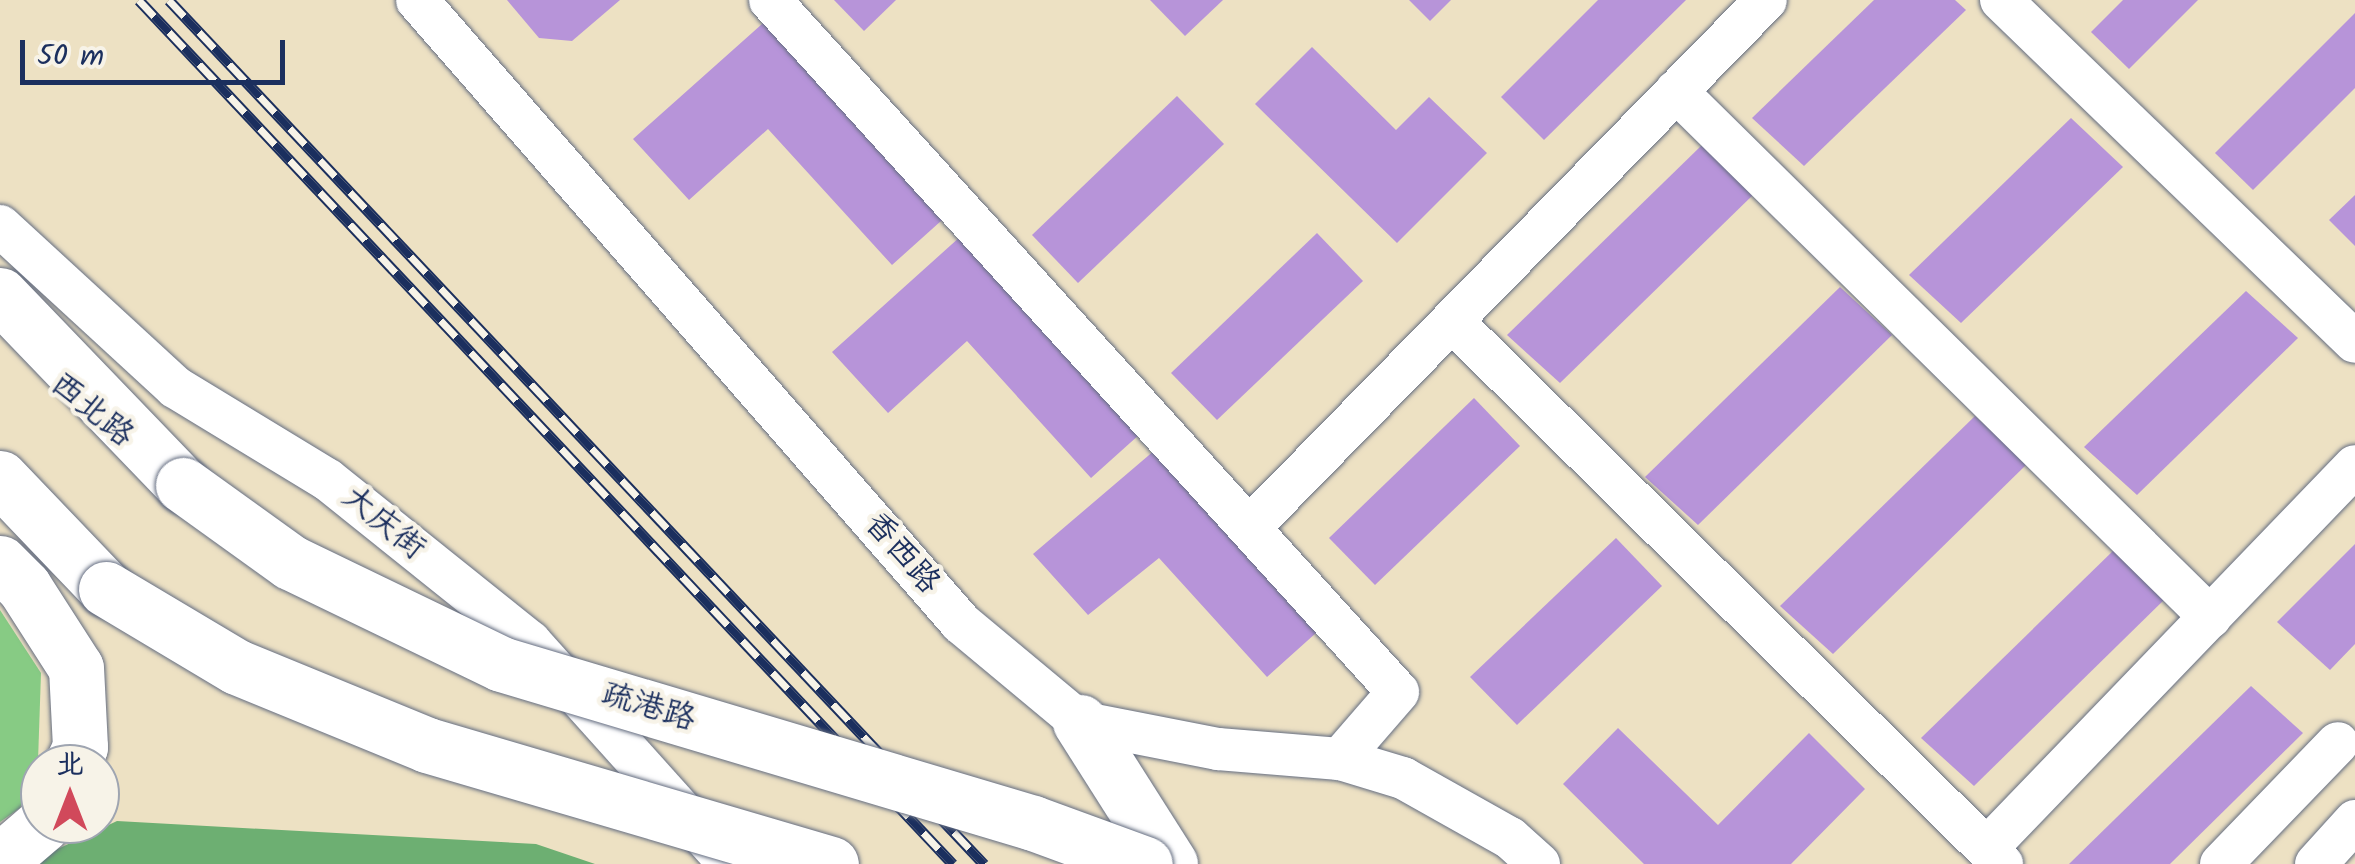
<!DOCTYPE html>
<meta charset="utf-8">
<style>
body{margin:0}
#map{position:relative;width:2355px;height:864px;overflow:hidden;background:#ede1c3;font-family:Kalam,"LXGW WenKai TC",sans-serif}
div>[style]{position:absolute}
.green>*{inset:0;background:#87cb84}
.forest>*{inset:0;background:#6daf72}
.building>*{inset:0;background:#b794d9}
.roads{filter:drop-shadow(0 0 2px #646d81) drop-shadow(0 0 2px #646d81)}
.minor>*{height:42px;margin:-21px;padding:0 21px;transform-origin:21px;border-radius:21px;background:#fff}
.trunk>*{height:55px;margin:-27.5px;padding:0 27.5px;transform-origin:27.5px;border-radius:27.5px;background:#fff}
.rail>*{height:11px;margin-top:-5.5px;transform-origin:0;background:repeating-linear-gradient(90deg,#f7f3e8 0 22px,#1b2f5e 0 44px);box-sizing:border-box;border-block:2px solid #1b2f5e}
.bridges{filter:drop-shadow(0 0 2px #646d81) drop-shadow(0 0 2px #646d81)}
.trunk-bridge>*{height:55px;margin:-27.5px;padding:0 27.5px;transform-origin:27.5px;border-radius:27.5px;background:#fff}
span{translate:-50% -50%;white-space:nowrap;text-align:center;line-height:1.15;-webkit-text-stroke:9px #f7f3e8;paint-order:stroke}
.street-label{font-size:32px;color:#1b2f5e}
.north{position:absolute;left:20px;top:744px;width:100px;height:100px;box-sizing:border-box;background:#f7f3e8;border:2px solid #9fa5b1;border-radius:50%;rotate:0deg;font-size:28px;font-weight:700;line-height:40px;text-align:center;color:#1b2f5e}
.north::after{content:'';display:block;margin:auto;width:35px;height:45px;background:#d1495b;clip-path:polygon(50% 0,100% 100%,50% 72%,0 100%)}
.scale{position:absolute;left:20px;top:40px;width:265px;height:45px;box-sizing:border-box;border:5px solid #1b2f5e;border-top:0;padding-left:12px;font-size:30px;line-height:35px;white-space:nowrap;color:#1b2f5e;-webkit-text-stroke:8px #f7f3e8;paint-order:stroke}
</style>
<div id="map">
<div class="green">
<div style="clip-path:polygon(0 610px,41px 673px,38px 761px,20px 808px,0 822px)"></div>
</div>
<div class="forest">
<div style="clip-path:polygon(117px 821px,536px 844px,595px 864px,26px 864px)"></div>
</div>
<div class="building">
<div style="clip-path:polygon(507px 0,620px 0,572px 41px,539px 38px)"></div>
<div style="clip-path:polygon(834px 0,896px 0,864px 31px)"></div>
<div style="clip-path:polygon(1150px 0,1223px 0,1185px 36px)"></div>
<div style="clip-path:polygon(1409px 0,1451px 0,1430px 21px)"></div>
<div style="clip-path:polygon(1598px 0,1686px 0,1544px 140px,1501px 97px)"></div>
<div style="clip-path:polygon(1874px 0,1955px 0,1966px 10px,1804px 166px,1752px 118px)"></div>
<div style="clip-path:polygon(2123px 0,2198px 0,2129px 69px,2091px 32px)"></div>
<div style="clip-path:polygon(2355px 13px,2355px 88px,2253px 190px,2215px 153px)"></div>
<div style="clip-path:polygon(772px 15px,951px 212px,892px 265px,768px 129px,689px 200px,633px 139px)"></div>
<div style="clip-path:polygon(1312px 47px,1396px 130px,1429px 97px,1487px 153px,1397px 243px,1255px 104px)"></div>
<div style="clip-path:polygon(1177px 96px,1224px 144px,1078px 283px,1032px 235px)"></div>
<div style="clip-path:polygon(2071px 118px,2123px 167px,1961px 323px,1909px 275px)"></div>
<div style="clip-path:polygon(1702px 145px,1755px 193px,1560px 383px,1507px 335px)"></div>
<div style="clip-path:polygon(2355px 195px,2355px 246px,2329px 220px)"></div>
<div style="clip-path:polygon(971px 227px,1150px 425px,1091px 478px,967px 341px,888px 413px,832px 352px)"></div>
<div style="clip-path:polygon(1317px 233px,1363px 281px,1217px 420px,1171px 373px)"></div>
<div style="clip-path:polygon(1840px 287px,1892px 335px,1698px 525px,1645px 477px)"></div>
<div style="clip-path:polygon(2246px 291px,2298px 338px,2137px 495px,2084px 447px)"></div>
<div style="clip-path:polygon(1474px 398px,1520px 446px,1375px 585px,1329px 538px)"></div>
<div style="clip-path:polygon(1975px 416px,2027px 464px,1833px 654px,1780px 606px)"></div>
<div style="clip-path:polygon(1162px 444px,1326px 624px,1267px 677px,1159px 558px,1088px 615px,1033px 554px)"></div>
<div style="clip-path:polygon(1616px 538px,1662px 586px,1517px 725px,1470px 677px)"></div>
<div style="clip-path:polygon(2355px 544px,2355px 644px,2330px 670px,2277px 622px)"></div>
<div style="clip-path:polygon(2116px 548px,2168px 596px,1974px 786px,1921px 738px)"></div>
<div style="clip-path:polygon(2251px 686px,2303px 733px,2170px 864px,2069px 864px)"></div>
<div style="clip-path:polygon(1618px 728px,1718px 825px,1809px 733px,1865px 789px,1791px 864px,1644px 864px,1563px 784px)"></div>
</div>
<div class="roads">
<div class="minor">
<div style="left:417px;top:0;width:827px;rotate:48.87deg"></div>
<div style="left:961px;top:623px;width:155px;rotate:39.8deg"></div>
<div style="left:1080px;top:722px;width:141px;rotate:11.1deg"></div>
<div style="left:1218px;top:749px;width:122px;rotate:4.7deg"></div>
<div style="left:1340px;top:759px;width:66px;rotate:16.8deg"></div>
<div style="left:1403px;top:778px;width:123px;rotate:29.3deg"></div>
<div style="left:1510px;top:838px;width:39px;rotate:42deg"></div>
<div style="left:770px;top:0;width:934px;rotate:47.78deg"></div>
<div style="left:1398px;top:692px;width:89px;rotate:130.9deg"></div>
<div style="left:2001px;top:0;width:492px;rotate:44deg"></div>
<div style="left:1676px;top:91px;width:750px;rotate:44.57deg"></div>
<div style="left:0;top:226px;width:238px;rotate:42.6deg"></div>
<div style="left:175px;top:387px;width:179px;rotate:31.3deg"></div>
<div style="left:328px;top:480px;width:259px;rotate:38.7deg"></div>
<div style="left:530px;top:642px;width:298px;rotate:48.1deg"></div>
<div style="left:1452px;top:321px;width:773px;rotate:44.63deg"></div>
<div style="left:1251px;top:526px;width:736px;rotate:-45.61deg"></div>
<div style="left:1987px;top:848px;width:530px;rotate:-46.07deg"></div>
<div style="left:2221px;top:864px;width:168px;rotate:-46deg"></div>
<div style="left:2316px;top:864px;width:58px;rotate:-47.8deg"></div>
</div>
<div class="trunk">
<div style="left:0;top:295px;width:264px;rotate:46.1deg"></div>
<div style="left:0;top:478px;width:153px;rotate:46.3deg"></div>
<div style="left:0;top:563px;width:34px;rotate:45deg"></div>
<div style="left:24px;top:587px;width:96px;rotate:57.3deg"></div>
<div style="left:76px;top:668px;width:79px;rotate:87.1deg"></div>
<div style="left:80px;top:747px;width:19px;rotate:115deg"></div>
<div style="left:1080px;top:722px;width:168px;rotate:57.6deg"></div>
<div style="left:0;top:861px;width:57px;rotate:-40.7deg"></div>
</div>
</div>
<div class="rail">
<div style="left:139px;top:0;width:1187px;rotate:46.71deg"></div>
<div style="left:169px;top:0;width:1188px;rotate:46.67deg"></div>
</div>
<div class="bridges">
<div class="trunk-bridge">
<div style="left:183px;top:485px;width:132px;rotate:35.7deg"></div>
<div style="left:290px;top:562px;width:234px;rotate:25.8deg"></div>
<div style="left:501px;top:664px;width:555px;rotate:16.64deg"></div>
<div style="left:1033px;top:823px;width:119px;rotate:20.1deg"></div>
<div style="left:106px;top:589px;width:152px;rotate:30.8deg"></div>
<div style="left:237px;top:667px;width:205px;rotate:22.3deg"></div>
<div style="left:427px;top:745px;width:421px;rotate:16.4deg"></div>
</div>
</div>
<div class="street-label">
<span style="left:91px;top:411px;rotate:39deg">西北路</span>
<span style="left:383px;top:524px;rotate:39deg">大庆街</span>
<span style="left:901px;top:554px;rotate:49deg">香西路</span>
<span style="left:648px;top:708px;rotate:17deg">疏港路</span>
</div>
<div class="north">北</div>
<div class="scale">50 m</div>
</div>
